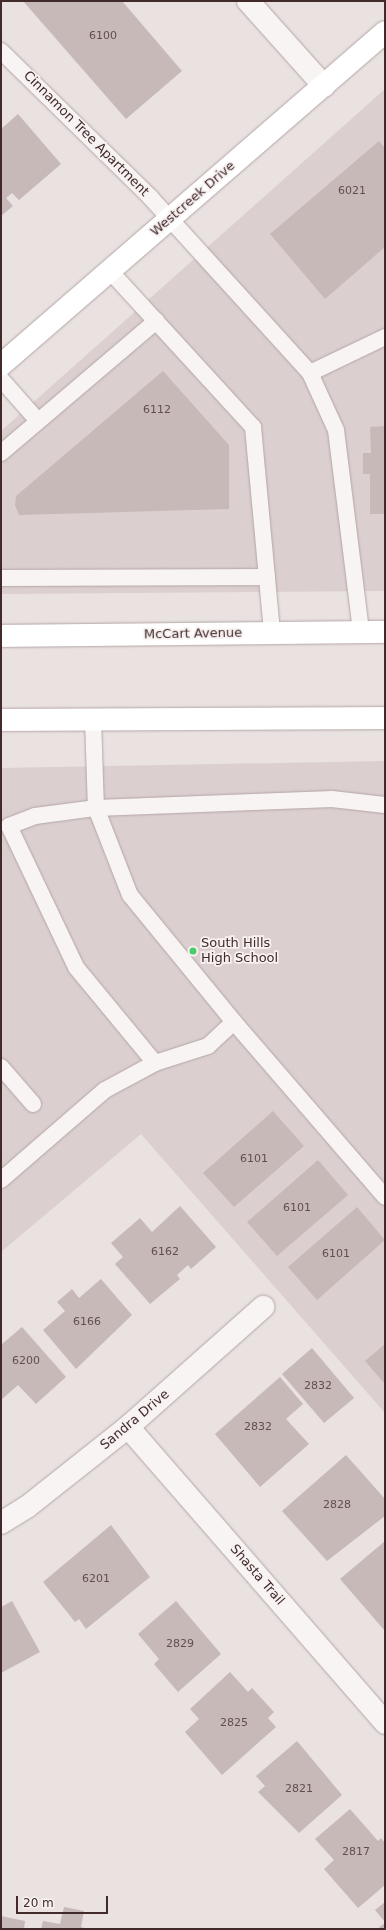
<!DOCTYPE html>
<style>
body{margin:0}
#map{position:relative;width:386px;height:1930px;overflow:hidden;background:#eae1e1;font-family:"DejaVu Sans",sans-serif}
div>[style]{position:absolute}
.built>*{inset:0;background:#dccfcf}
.building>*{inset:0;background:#c7b9b8}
.roads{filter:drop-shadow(0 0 1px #b4a6a6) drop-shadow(0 0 1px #b4a6a6)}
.lane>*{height:16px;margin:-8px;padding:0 8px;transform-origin:8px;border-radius:8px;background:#f8f4f4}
.street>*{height:22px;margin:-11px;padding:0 11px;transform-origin:11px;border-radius:11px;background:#f8f4f4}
.secondary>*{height:22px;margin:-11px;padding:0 11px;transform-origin:11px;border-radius:11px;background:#fff}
.dots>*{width:11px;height:11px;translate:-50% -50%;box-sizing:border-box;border:2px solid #f7f1f1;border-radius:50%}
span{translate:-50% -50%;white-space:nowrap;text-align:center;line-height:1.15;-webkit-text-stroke:3.5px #f7f1f1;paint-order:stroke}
.number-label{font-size:11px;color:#634e4e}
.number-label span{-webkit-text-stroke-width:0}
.street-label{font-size:13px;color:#422a2a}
.poi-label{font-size:13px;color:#422a2a}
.left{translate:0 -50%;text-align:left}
.frame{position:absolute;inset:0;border:2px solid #422a2a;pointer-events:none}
.scale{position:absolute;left:16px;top:1896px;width:92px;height:18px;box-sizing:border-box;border:2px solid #422a2a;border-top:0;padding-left:5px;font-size:12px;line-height:14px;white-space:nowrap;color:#422a2a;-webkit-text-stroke:3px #f7f1f1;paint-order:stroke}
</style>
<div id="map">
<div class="built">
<div style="clip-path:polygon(385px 89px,385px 591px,1px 594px,1px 431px)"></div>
<div style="clip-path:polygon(385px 761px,385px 1413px,141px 1134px,1px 1252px,1px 768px)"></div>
</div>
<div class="building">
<div style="clip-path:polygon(23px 1px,122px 1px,182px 71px,126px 119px)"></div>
<div style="clip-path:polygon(18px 114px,61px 164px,19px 200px,12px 193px,6px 198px,13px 206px,1px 216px,1px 129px)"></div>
<div style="clip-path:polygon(379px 141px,385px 148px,385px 247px,325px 299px,270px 234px)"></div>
<div style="clip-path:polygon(163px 371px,229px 445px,229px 509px,19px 515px,15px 505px,16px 496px)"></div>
<div style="clip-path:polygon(385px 426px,385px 514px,370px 514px,370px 474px,363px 474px,363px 453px,371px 453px,370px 427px)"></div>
<div style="clip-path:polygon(273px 1111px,304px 1146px,234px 1207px,203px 1173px)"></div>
<div style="clip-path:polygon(318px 1160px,348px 1195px,277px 1256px,247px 1222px)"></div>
<div style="clip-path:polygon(180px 1206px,216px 1247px,191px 1269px,188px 1265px,177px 1275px,180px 1279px,150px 1304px,115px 1264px,123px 1257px,111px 1243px,140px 1218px,152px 1232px)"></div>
<div style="clip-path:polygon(357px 1207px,385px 1240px,317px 1300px,288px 1267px)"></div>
<div style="clip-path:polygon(101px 1279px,132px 1315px,76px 1369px,43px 1330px,65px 1311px,57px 1302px,72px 1289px,79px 1298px)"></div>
<div style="clip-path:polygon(22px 1327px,66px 1377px,36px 1404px,18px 1385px,1px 1400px,1px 1345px)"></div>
<div style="clip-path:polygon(385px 1344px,385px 1384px,365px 1361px)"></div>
<div style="clip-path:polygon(312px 1348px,354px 1398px,324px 1423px,282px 1374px)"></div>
<div style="clip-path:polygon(280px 1377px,303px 1404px,286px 1419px,309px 1444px,260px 1487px,215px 1434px)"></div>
<div style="clip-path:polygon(346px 1455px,385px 1499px,385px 1516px,327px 1561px,282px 1511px)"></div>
<div style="clip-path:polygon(111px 1525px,150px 1577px,86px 1629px,79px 1619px,75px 1622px,43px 1582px)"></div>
<div style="clip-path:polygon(385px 1541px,385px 1631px,340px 1579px)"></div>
<div style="clip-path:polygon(12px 1601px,40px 1652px,1px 1673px,1px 1607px)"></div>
<div style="clip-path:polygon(176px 1601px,221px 1654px,178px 1692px,154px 1664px,159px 1659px,138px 1634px)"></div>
<div style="clip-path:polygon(230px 1672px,248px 1692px,252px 1688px,274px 1712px,268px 1718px,276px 1727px,222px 1775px,185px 1732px,199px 1719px,190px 1709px)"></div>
<div style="clip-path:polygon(297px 1741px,342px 1795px,299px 1833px,258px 1792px,265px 1786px,256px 1776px)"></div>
<div style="clip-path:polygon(350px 1809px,378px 1841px,381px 1838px,385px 1843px,385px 1885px,358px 1908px,324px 1869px,334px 1860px,315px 1839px)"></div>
<div style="clip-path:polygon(385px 1902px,385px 1922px,375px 1910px)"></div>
<div style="clip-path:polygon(64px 1907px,84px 1911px,81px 1927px,87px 1929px,41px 1929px,43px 1921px,60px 1924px)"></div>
<div style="clip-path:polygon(1px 1916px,25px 1921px,24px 1929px,1px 1929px)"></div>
<div style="clip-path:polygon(385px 1923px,385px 1929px,377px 1929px)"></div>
</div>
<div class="roads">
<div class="lane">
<div style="left:1px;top:51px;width:209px;rotate:44.4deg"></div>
<div style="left:150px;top:197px;width:238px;rotate:47.7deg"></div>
<div style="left:310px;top:373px;width:63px;rotate:65.5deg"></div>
<div style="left:336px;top:430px;width:204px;rotate:82.9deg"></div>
<div style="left:110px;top:271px;width:212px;rotate:47.5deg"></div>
<div style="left:253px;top:427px;width:207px;rotate:84.7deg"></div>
<div style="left:310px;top:373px;width:83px;rotate:-25.6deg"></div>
<div style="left:1px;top:379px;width:56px;rotate:48.6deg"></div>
<div style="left:1px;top:453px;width:204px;rotate:-40.4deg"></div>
<div style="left:1px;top:578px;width:266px;rotate:-0.2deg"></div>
<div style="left:93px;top:719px;width:89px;rotate:88.1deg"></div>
<div style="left:96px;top:808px;width:93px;rotate:68.7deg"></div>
<div style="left:130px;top:895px;width:164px;rotate:50.7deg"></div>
<div style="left:155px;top:1063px;width:124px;rotate:-129.5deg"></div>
<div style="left:76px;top:967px;width:156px;rotate:-115.4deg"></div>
<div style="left:9px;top:826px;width:28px;rotate:-21deg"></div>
<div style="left:35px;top:816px;width:62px;rotate:-7.5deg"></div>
<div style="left:96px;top:808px;width:236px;rotate:-2.2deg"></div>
<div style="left:332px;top:799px;width:53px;rotate:6.5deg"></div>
<div style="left:1px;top:1067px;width:49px;rotate:49.1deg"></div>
<div style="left:1px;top:1180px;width:138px;rotate:-40.9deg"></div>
<div style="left:105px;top:1090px;width:57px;rotate:-28.4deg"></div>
<div style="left:155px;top:1063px;width:56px;rotate:-17.8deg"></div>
<div style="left:208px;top:1046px;width:35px;rotate:-43deg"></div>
<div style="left:234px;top:1022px;width:231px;rotate:49.2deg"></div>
</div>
<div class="street">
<div style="left:248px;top:1px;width:114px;rotate:48.2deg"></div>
<div style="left:128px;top:1427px;width:392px;rotate:49deg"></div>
<div style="left:1px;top:1523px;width:31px;rotate:-32deg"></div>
<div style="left:27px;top:1507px;width:129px;rotate:-38.4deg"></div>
<div style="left:128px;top:1427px;width:181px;rotate:-41.6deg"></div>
</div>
<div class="secondary">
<div style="left:1px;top:365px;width:508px;rotate:-40.93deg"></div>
<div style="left:1px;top:636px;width:384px;rotate:-0.6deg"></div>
<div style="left:1px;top:720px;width:384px;rotate:-0.3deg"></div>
</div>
</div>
<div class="dots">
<div style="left:193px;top:951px;background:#47ce68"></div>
</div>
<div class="number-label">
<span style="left:103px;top:36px">6100</span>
<span style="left:352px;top:191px">6021</span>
<span style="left:157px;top:410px">6112</span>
<span style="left:254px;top:1159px">6101</span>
<span style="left:297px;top:1208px">6101</span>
<span style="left:165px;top:1252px">6162</span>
<span style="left:336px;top:1254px">6101</span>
<span style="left:87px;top:1322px">6166</span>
<span style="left:26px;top:1361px">6200</span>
<span style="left:318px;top:1386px">2832</span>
<span style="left:258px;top:1427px">2832</span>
<span style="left:337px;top:1505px">2828</span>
<span style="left:96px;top:1579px">6201</span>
<span style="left:180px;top:1644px">2829</span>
<span style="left:234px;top:1723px">2825</span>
<span style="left:299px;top:1789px">2821</span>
<span style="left:356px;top:1852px">2817</span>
</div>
<div class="street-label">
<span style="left:86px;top:134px;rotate:45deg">Cinnamon Tree Apartment</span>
<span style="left:193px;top:199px;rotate:-41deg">Westcreek Drive</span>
<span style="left:193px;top:634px;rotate:-1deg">McCart Avenue</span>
<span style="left:135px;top:1420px;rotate:-40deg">Sandra Drive</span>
<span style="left:257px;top:1575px;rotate:49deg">Shasta Trail</span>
</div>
<div class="poi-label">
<span class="left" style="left:201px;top:951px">South Hills<br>High School</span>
</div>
<div class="frame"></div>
<div class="scale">20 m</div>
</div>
